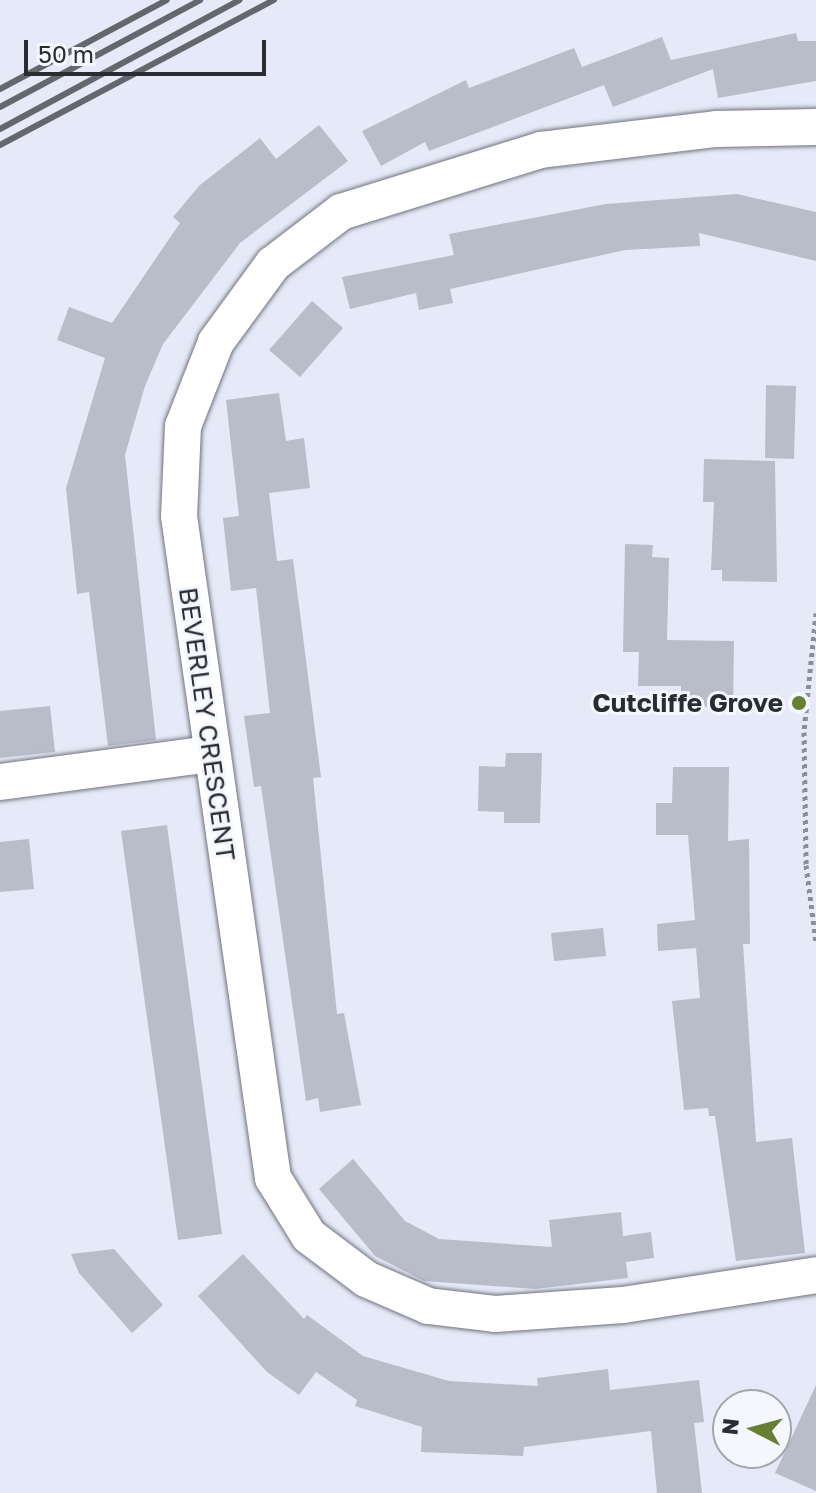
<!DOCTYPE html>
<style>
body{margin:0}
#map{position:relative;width:816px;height:1493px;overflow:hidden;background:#e6e9f7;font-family:"Golos Text",sans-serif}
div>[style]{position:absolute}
.building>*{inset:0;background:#b9bcc9}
.path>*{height:5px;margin-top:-2.5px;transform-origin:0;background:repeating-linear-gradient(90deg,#8b8d97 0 4px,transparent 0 8px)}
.roads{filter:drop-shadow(0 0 2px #71737f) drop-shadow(0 0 2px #71737f)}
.minor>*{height:36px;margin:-18px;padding:0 18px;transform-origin:18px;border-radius:18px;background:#fff}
.rail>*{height:6px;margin:-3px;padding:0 3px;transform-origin:3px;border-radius:3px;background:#65676f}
.dots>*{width:22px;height:22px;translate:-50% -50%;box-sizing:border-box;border:4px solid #f5f7ff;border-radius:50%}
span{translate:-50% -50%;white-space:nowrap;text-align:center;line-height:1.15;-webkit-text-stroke:6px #f5f7ff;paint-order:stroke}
.poi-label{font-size:26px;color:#2b2c32;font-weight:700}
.right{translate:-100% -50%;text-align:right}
.street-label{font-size:26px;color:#2b2c32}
.north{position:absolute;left:712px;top:1389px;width:80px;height:80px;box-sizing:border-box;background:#f5f7ff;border:2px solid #a4a6ad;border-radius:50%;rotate:276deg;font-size:22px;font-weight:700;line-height:32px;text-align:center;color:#2b2c32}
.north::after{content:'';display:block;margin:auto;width:28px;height:36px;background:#667f32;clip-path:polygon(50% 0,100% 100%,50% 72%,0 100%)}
.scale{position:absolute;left:24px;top:40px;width:242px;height:36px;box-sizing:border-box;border:4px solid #2b2c32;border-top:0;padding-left:10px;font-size:24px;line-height:28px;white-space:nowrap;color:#2b2c32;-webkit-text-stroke:6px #f5f7ff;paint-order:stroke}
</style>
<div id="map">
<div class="building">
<div style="clip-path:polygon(796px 33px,798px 41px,816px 41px,816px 81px,718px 98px,713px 69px,613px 107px,604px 85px,429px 151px,425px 142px,381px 166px,362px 131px,466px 80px,469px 88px,574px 48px,582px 67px,662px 37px,671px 60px)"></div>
<div style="clip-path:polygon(319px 125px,348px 161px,240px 243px,163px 344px,145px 386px,125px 455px,156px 740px,108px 746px,89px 592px,77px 594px,66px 488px,105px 358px,57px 340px,69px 307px,112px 323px,180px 223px,173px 217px,200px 185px,260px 138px,276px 159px)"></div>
<div style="clip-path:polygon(737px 194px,816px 212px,816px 261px,699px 233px,700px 246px,625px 250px,450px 289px,453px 303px,419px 310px,416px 293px,350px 309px,342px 277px,454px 255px,449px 234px,606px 204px)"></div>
<div style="clip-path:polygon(312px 301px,343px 328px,300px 377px,269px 350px)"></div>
<div style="clip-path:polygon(766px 385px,796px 386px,794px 459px,765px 458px)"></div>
<div style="clip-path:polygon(279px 393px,286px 441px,304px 438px,310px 488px,269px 493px,277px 561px,293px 559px,321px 777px,313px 778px,337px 1014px,344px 1013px,361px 1105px,320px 1112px,318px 1098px,306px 1101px,261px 786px,254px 787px,244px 716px,270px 713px,256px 588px,231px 591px,223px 518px,239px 516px,226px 400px)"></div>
<div style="clip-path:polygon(704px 459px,775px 461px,777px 582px,722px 581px,722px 570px,711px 570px,714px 502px,703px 502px)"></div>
<div style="clip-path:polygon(625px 544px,653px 545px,652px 557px,669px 558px,667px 640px,734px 641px,733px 707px,681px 706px,681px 686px,638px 686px,639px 652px,623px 652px)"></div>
<div style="clip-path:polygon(50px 706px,55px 752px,0 758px,0 711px)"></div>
<div style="clip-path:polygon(506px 753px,542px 753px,540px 823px,504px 823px,504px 812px,478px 811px,479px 766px,505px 767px)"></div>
<div style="clip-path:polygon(673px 767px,729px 767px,728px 841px,749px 839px,750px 944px,743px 944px,756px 1142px,792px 1138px,805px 1253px,736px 1261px,715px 1116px,709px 1116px,708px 1108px,684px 1110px,672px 1001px,700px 998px,696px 948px,658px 951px,657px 924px,695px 920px,688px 835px,656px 835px,656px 803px,672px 803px)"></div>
<div style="clip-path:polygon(167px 825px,222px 1234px,178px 1240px,121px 831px)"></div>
<div style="clip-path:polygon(29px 839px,34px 889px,0 892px,0 842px)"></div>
<div style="clip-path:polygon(603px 928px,606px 956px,554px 961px,551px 933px)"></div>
<div style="clip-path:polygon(353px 1159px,405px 1221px,439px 1239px,552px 1247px,549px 1220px,621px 1212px,623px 1236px,651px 1232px,654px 1258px,626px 1262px,628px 1278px,535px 1289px,424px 1281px,375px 1256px,319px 1189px)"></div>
<div style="clip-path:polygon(114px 1249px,163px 1305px,132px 1333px,79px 1273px,71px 1254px)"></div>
<div style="clip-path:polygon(243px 1254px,304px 1319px,307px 1315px,363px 1356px,449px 1381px,538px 1386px,537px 1378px,608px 1369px,610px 1390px,699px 1380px,704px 1422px,694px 1423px,702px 1493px,657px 1493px,651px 1431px,524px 1447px,523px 1456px,421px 1452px,422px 1427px,355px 1406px,357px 1400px,316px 1372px,299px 1395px,267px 1372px,198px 1296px)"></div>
<div style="clip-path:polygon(816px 1385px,816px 1491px,775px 1473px)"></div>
</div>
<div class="path">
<div style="left:816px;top:613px;width:120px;rotate:95.8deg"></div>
<div style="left:804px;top:732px;width:133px;rotate:89.1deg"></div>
<div style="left:806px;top:865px;width:78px;rotate:82.6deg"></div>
</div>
<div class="roads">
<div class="minor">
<div style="left:816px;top:127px;width:100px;rotate:178.9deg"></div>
<div style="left:716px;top:129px;width:176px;rotate:173.2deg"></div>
<div style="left:541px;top:150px;width:209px;rotate:162.8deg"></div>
<div style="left:341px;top:212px;width:86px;rotate:142.6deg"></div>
<div style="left:273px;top:264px;width:97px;rotate:126.2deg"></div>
<div style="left:216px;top:342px;width:90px;rotate:111.4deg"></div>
<div style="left:183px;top:426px;width:90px;rotate:92.5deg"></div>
<div style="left:179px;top:516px;width:669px;rotate:81.92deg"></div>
<div style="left:273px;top:1178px;width:68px;rotate:58.2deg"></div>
<div style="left:309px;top:1236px;width:71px;rotate:37deg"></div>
<div style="left:366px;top:1279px;width:68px;rotate:23.5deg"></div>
<div style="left:428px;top:1306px;width:67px;rotate:6.8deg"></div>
<div style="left:495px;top:1314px;width:128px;rotate:-4deg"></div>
<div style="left:623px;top:1305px;width:195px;rotate:-8.8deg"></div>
<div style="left:0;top:782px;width:212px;rotate:-7.6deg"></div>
</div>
</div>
<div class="rail">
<div style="left:0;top:89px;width:189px;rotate:-28.1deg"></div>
<div style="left:0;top:107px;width:227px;rotate:-28.1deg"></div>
<div style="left:0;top:129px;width:272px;rotate:-28.3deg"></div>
<div style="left:0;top:145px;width:310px;rotate:-27.9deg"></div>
</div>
<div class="dots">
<div style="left:799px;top:703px;background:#667f32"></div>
</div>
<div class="poi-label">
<span class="right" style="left:783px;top:703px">Cutcliffe Grove</span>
</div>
<div class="street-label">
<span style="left:207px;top:724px;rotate:82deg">BEVERLEY CRESCENT</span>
</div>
<div class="north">N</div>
<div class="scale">50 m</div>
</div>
